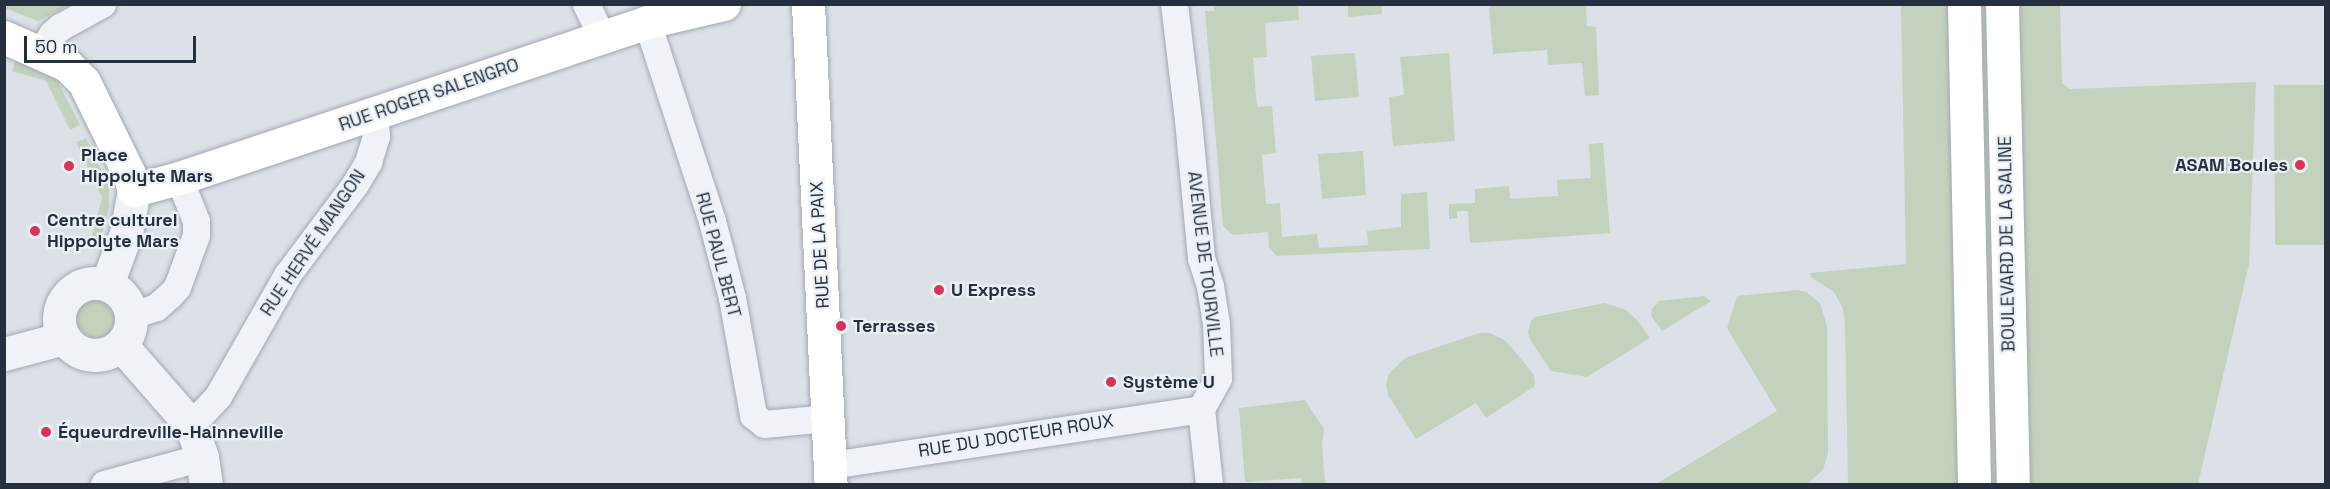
<!DOCTYPE html>
<meta charset="utf-8">
<style>
body{margin:0}
#map{position:relative;width:2330px;height:489px;overflow:hidden;background:#dce1e8;font-family:"Space Grotesk",sans-serif}
div>[style]{position:absolute}
.green>*{inset:0;background:#c3d2bc}
.round{border-radius:50%}
.roads{filter:drop-shadow(0 0 2px #a1a8b2) drop-shadow(0 0 2px #a1a8b2)}
.minor>*{height:27px;margin:-13.5px;padding:0 13.5px;transform-origin:13.5px;border-radius:13.5px;background:#eff2f6}
.tertiary>*{height:33px;margin:-16.5px;padding:0 16.5px;transform-origin:16.5px;border-radius:16.5px;background:#eff2f6}
.tertiary>.ring{margin:-16.5px;padding:0;box-sizing:content-box;background:none;border:33px solid #eff2f6;border-radius:50%}
.secondary>*{height:33px;margin:-16.5px;padding:0 16.5px;transform-origin:16.5px;border-radius:16.5px;background:#fff}
.primary>*{height:33px;margin:-16.5px;padding:0 16.5px;transform-origin:16.5px;border-radius:16.5px;background:#fff}
.dots>*{width:16px;height:16px;translate:-50% -50%;box-sizing:border-box;border:3px solid #ebf0f5;border-radius:50%}
span{translate:-50% -50%;white-space:nowrap;text-align:center;line-height:1.15;-webkit-text-stroke:4.5px #ebf0f5;paint-order:stroke}
.street-label{font-size:18px;color:#24303f}
.poi-label{font-size:18px;color:#24303f;font-weight:700}
.left{translate:0 -50%;text-align:left}
.right{translate:-100% -50%;text-align:right}
.frame{position:absolute;inset:0;border:6px solid #24303f;pointer-events:none}
.scale{position:absolute;left:24px;top:36px;width:172px;height:27px;box-sizing:border-box;border:3px solid #24303f;border-top:0;padding-left:8px;font-size:18px;line-height:21px;white-space:nowrap;color:#24303f;-webkit-text-stroke:4px #ebf0f5;paint-order:stroke}
</style>
<div id="map">
<div class="green">
<div style="clip-path:polygon(4px 5px,5px 4px,70px 5px,38px 21px,5px 8px)"></div>
<div style="clip-path:polygon(1214px 5px,1313px 5px,1298px 6px,1299px 20px,1265px 23px,1267px 57px,1253px 58px,1257px 107px,1272px 106px,1276px 153px,1262px 155px,1266px 204px,1280px 203px,1282px 237px,1317px 234px,1319px 248px,1368px 245px,1367px 231px,1401px 227px,1401px 194px,1427px 192px,1430px 249px,1277px 256px,1269px 248px,1268px 232px,1233px 235px,1223px 226px,1205px 11px,1214px 11px)"></div>
<div style="clip-path:polygon(1348px 5px,1382px 5px,1382px 14px,1348px 17px)"></div>
<div style="clip-path:polygon(1491px 5px,1586px 5px,1587px 26px,1596px 27px,1599px 95px,1585px 96px,1582px 63px,1548px 65px,1547px 50px,1493px 54px,1489px 9px)"></div>
<div style="clip-path:polygon(1901px 5px,2060px 5px,2062px 83px,2070px 89px,2256px 82px,2249px 264px,2198px 484px,1848px 484px,1845px 322px,1843px 309px,1834px 292px,1811px 277px,1810px 273px,1906px 264px)"></div>
<div style="clip-path:polygon(1355px 53px,1359px 97px,1315px 101px,1311px 56px)"></div>
<div style="clip-path:polygon(1449px 53px,1455px 141px,1393px 146px,1389px 97px,1404px 95px,1400px 57px)"></div>
<div style="clip-path:polygon(16px 59px,51px 74px,57px 80px,80px 125px,70px 130px,46px 81px,12px 71px)"></div>
<div style="clip-path:polygon(2274px 85px,2325px 85px,2325px 245px,2275px 245px)"></div>
<div style="clip-path:polygon(86px 138px,109px 186px,109px 207px,99px 247px,90px 244px,102px 198px,76px 142px)"></div>
<div style="clip-path:polygon(1603px 143px,1610px 233px,1470px 243px,1468px 211px,1457px 211px,1457px 218px,1449px 219px,1449px 204px,1475px 203px,1475px 189px,1509px 186px,1510px 199px,1558px 196px,1557px 180px,1591px 178px,1589px 144px)"></div>
<div style="clip-path:polygon(1363px 151px,1366px 195px,1322px 199px,1318px 154px)"></div>
<div style="clip-path:polygon(1797px 290px,1806px 292px,1820px 303px,1827px 326px,1828px 453px,1823px 470px,1807px 484px,1656px 484px,1777px 411px,1727px 328px,1737px 296px)"></div>
<div class="round" style="left:74px;top:294px;width:44px;height:44px"></div>
<div style="clip-path:polygon(1704px 296px,1711px 301px,1662px 331px,1652px 317px,1651px 310px,1659px 301px)"></div>
<div style="clip-path:polygon(1605px 303px,1626px 310px,1638px 321px,1650px 338px,1587px 377px,1551px 371px,1529px 338px,1528px 332px,1531px 321px,1535px 317px)"></div>
<div style="clip-path:polygon(1480px 333px,1490px 333px,1506px 341px,1534px 375px,1535px 386px,1486px 418px,1476px 403px,1416px 439px,1388px 395px,1386px 384px,1389px 374px,1405px 358px)"></div>
<div style="clip-path:polygon(1305px 400px,1324px 429px,1322px 445px,1325px 484px,1302px 484px,1301px 478px,1245px 482px,1239px 408px)"></div>
</div>
<div class="roads">
<div class="minor">
<div style="left:586px;top:4px;width:37px;rotate:64deg"></div>
<div style="left:1174px;top:4px;width:117px;rotate:83.1deg"></div>
<div style="left:1188px;top:120px;width:139px;rotate:84.6deg"></div>
<div style="left:1201px;top:258px;width:29px;rotate:72deg"></div>
<div style="left:1210px;top:286px;width:37px;rotate:81deg"></div>
<div style="left:1216px;top:323px;width:55px;rotate:87.9deg"></div>
<div style="left:1218px;top:378px;width:35px;rotate:119deg"></div>
<div style="left:1201px;top:409px;width:75px;rotate:83.9deg"></div>
<div style="left:647px;top:22px;width:209px;rotate:71.9deg"></div>
<div style="left:712px;top:221px;width:80px;rotate:75.4deg"></div>
<div style="left:732px;top:298px;width:119px;rotate:79.8deg"></div>
<div style="left:753px;top:415px;width:14px;rotate:39deg"></div>
<div style="left:764px;top:424px;width:64px;rotate:-5.4deg"></div>
<div style="left:41px;top:52px;width:21px;rotate:-59deg"></div>
<div style="left:52px;top:34px;width:11px;rotate:-41deg"></div>
<div style="left:60px;top:27px;width:48px;rotate:-28.7deg"></div>
<div style="left:132px;top:315px;width:25px;rotate:-18deg"></div>
<div style="left:156px;top:307px;width:18px;rotate:-41deg"></div>
<div style="left:170px;top:295px;width:11px;rotate:-49deg"></div>
<div style="left:177px;top:287px;width:55px;rotate:-69.9deg"></div>
<div style="left:196px;top:235px;width:14px;rotate:-90deg"></div>
<div style="left:196px;top:221px;width:46px;rotate:-111.6deg"></div>
<div style="left:191px;top:425px;width:40px;rotate:-47deg"></div>
<div style="left:218px;top:396px;width:139px;rotate:-60.3deg"></div>
<div style="left:287px;top:275px;width:114px;rotate:-53.2deg"></div>
<div style="left:355px;top:184px;width:26px;rotate:-59deg"></div>
<div style="left:368px;top:162px;width:27px;rotate:-73deg"></div>
<div style="left:376px;top:136px;width:22px;rotate:-95deg"></div>
<div style="left:831px;top:465px;width:374px;rotate:-8.6deg"></div>
<div style="left:104px;top:484px;width:102px;rotate:-15.4deg"></div>
</div>
<div class="tertiary">
<div class="ring" style="left:59px;top:283px;width:39px;height:39px"></div>
<div style="left:107px;top:284px;width:54px;rotate:-69.6deg"></div>
<div style="left:126px;top:233px;width:44px;rotate:-79.5deg"></div>
<div style="left:121px;top:345px;width:106px;rotate:48.8deg"></div>
<div style="left:191px;top:425px;width:34px;rotate:71deg"></div>
<div style="left:202px;top:457px;width:27px;rotate:82deg"></div>
<div style="left:4px;top:354px;width:62px;rotate:-14.9deg"></div>
</div>
<div class="secondary">
<div style="left:808px;top:4px;width:481px;rotate:87.3deg"></div>
<div style="left:4px;top:37px;width:69px;rotate:24deg"></div>
<div style="left:67px;top:65px;width:24px;rotate:45deg"></div>
<div style="left:84px;top:82px;width:102px;rotate:63.9deg"></div>
<div style="left:129px;top:174px;width:17px;rotate:73deg"></div>
<div style="left:134px;top:190px;width:47px;rotate:-14.9deg"></div>
<div style="left:179px;top:178px;width:493px;rotate:-18.4deg"></div>
<div style="left:647px;top:22px;width:79px;rotate:-13.2deg"></div>
</div>
<div class="primary">
<div style="left:1964px;top:4px;width:480px;rotate:88.8deg"></div>
<div style="left:2002px;top:4px;width:480px;rotate:88.7deg"></div>
</div>
</div>
<div class="dots">
<div style="left:2300px;top:165px;background:#d93457"></div>
<div style="left:69px;top:166px;background:#d93457"></div>
<div style="left:35px;top:231px;background:#d93457"></div>
<div style="left:939px;top:290px;background:#d93457"></div>
<div style="left:841px;top:326px;background:#d93457"></div>
<div style="left:1111px;top:382px;background:#d93457"></div>
<div style="left:46px;top:432px;background:#d93457"></div>
</div>
<div class="street-label">
<span style="left:429px;top:95px;rotate:-19deg">RUE ROGER SALENGRO</span>
<span style="left:313px;top:243px;rotate:-56deg">RUE HERVÉ MANGON</span>
<span style="left:2007px;top:244px;rotate:-91deg">BOULEVARD DE LA SALINE</span>
<span style="left:820px;top:245px;rotate:-93deg">RUE DE LA PAIX</span>
<span style="left:718px;top:255px;rotate:75deg">RUE PAUL BERT</span>
<span style="left:1205px;top:264px;rotate:83deg">AVENUE DE TOURVILLE</span>
<span style="left:1016px;top:436px;rotate:-9deg">RUE DU DOCTEUR ROUX</span>
</div>
<div class="poi-label">
<span class="left" style="left:81px;top:166px">Place<br>Hippolyte Mars</span>
<span class="right" style="left:2288px;top:165px">ASAM Boules</span>
<span class="left" style="left:47px;top:231px">Centre culturel<br>Hippolyte Mars</span>
<span class="left" style="left:951px;top:290px">U Express</span>
<span class="left" style="left:853px;top:326px">Terrasses</span>
<span class="left" style="left:1123px;top:382px">Système U</span>
<span class="left" style="left:58px;top:432px">Équeurdreville-Hainneville</span>
</div>
<div class="frame"></div>
<div class="scale">50 m</div>
</div>
